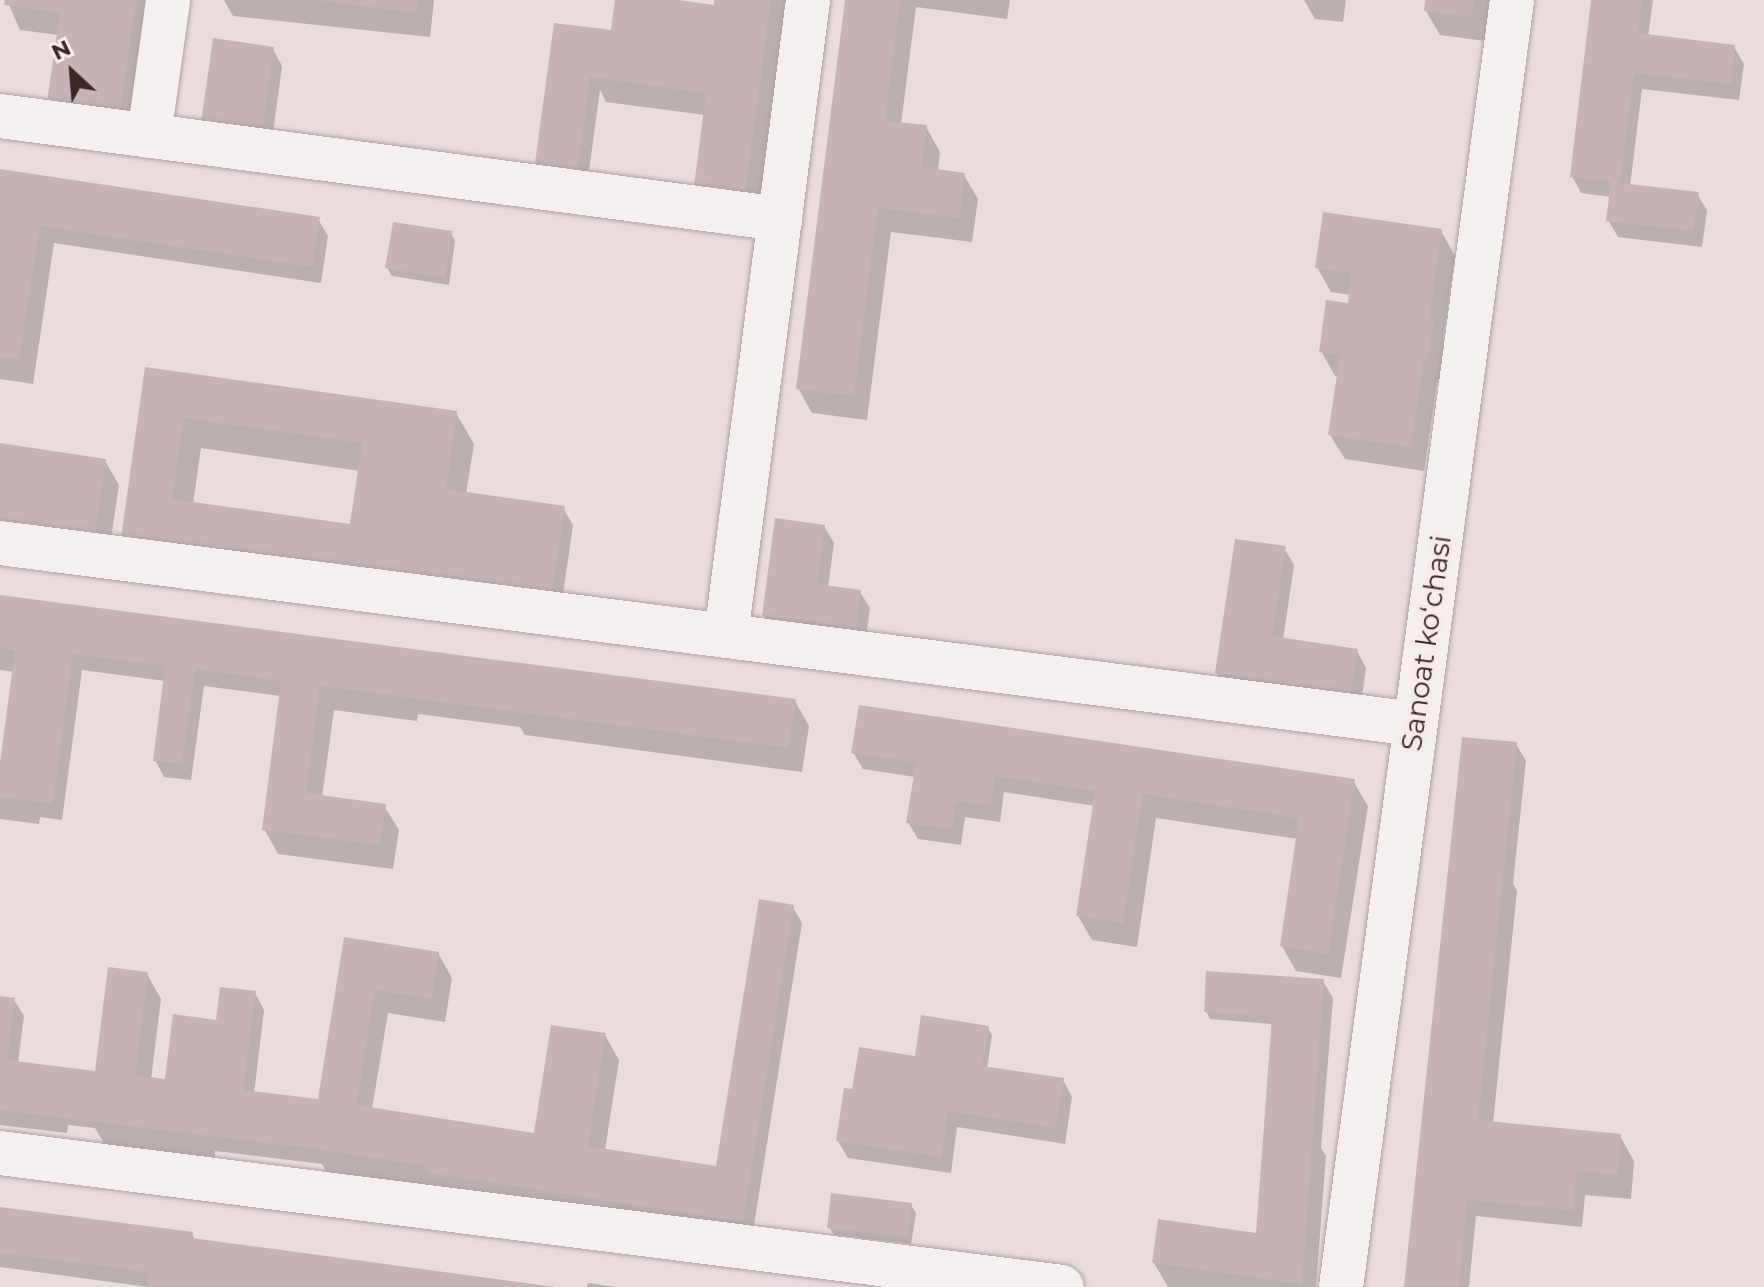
<!DOCTYPE html>
<meta charset="utf-8">
<style>
body{margin:0}
#map{position:relative;width:1764px;height:1287px;overflow:hidden;background:#e8dcdc;font-family:Montserrat,sans-serif}
div>[style]{position:absolute}
.shadow>*{inset:0;background:#0003}
.building>*{inset:0;background:#c5b4b3}
.roads{filter:drop-shadow(0 0 2px #b2a2a1) drop-shadow(0 0 2px #b2a2a1)}
.street>*{height:44px;margin:-22px;padding:0 22px;transform-origin:22px;border-radius:22px;background:#f6efef}
span{translate:-50% -50%;white-space:nowrap;text-align:center;line-height:1.15;-webkit-text-stroke:8px #f5ebeb;paint-order:stroke}
.street-label{font-size:28px;color:#3f2625}
.north{position:absolute;left:32px;top:32px;width:80px;height:80px;-webkit-text-stroke:6px #f5ebeb;paint-order:stroke;rotate:334deg;font-size:22px;font-weight:700;line-height:32px;text-align:center;color:#3f2625}
.north::after{content:'';display:block;margin:auto;width:28px;height:36px;background:#3f2625;clip-path:polygon(50% 0,100% 100%,50% 72%,0 100%)}
</style>
<div id="map">
<div class="shadow">
<div style="clip-path:polygon(7px 0,150px 0,132px 143px,59px 35px,20px 30px)"></div>
<div style="clip-path:polygon(224px 0,433px 0,434px 1px,430px 37px,233px 16px)"></div>
<div style="clip-path:polygon(617px 0,663px 0,716px 7px,716px 0,788px 0,756px 232px,705px 115px,606px 102px,600px 90px,585px 200px,535px 178px,613px 32px)"></div>
<div style="clip-path:polygon(847px 0,1010px 0,1007px 19px,916px 7px,901px 124px,926px 127px,940px 152px,938px 171px,964px 175px,978px 199px,972px 242px,891px 232px,867px 420px,812px 413px,798px 388px)"></div>
<div style="clip-path:polygon(1304px 0,1346px 0,1343px 22px,1315px 19px)"></div>
<div style="clip-path:polygon(1427px 0,1491px 0,1485px 41px,1440px 35px,1426px 11px)"></div>
<div style="clip-path:polygon(1593px 0,1653px 0,1648px 37px,1734px 47px,1744px 64px,1739px 100px,1642px 89px,1630px 186px,1697px 194px,1707px 210px,1702px 247px,1618px 237px,1608px 220px,1611px 197px,1581px 193px,1572px 176px)"></div>
<div style="clip-path:polygon(273px 49px,282px 66px,270px 155px,212px 148px)"></div>
<div style="clip-path:polygon(0 171px,318px 219px,328px 236px,321px 283px,54px 243px,33px 384px,0 379px)"></div>
<div style="clip-path:polygon(1441px 231px,1455px 256px,1443px 340px,1447px 348px,1442px 383px,1437px 382px,1424px 471px,1345px 459px,1330px 435px,1339px 376px,1335px 376px,1321px 351px,1349px 305px,1351px 295px,1331px 292px,1317px 267px)"></div>
<div style="clip-path:polygon(451px 233px,455px 241px,449px 285px,392px 276px,387px 268px)"></div>
<div style="clip-path:polygon(evenodd,147px 369px,456px 413px,474px 444px,466px 494px,563px 508px,573px 525px,560px 615px,141px 568px,147px 369px,201px 448px,360px 471px,352px 526px,193px 504px,201px 448px)"></div>
<div style="clip-path:polygon(0 445px,105px 461px,119px 485px,107px 565px)"></div>
<div style="clip-path:polygon(824px 526px,834px 543px,828px 587px,860px 592px,870px 608px,865px 644px,773px 632px,764px 615px)"></div>
<div style="clip-path:polygon(1284px 548px,1294px 565px,1283px 640px,1357px 651px,1366px 668px,1360px 710px,1226px 689px,1217px 673px)"></div>
<div style="clip-path:polygon(0 597px,795px 701px,809px 726px,802px 772px,525px 735px,520px 727px,418px 714px,417px 721px,334px 710px,322px 797px,384px 806px,399px 830px,393px 869px,278px 854px,264px 829px,281px 696px,204px 686px,191px 780px,164px 777px,155px 760px,165px 681px,82px 670px,62px 820px,40px 817px,39px 824px,0 819px,0 765px,14px 672px,0 670px)"></div>
<div style="clip-path:polygon(1516px 744px,1526px 761px,1513px 883px,1517px 891px,1493px 1123px,1620px 1136px,1634px 1161px,1631px 1199px,1585px 1195px,1582px 1227px,1476px 1216px,1469px 1287px,1406px 1287px)"></div>
<div style="clip-path:polygon(853px 752px,1353px 781px,1368px 806px,1341px 978px,1296px 971px,1282px 946px,1298px 839px,1156px 818px,1137px 947px,1092px 940px,1078px 916px,1095px 806px,1004px 792px,1000px 822px,965px 817px,961px 845px,918px 839px,908px 822px,915px 777px,863px 769px)"></div>
<div style="clip-path:polygon(792px 906px,802px 923px,752px 1238px,327px 1172px,322px 1164px,215px 1151px,215px 1158px,105px 1145px,95px 1128px,68px 1125px,67px 1133px,0 1125px,0 998px,14px 1000px,24px 1016px,18px 1063px,96px 1077px,147px 974px,161px 999px,151px 1080px,167px 1082px,215px 1022px,255px 993px,264px 1010px,254px 1094px,319px 1106px,346px 939px,438px 953px,452px 978px,445px 1022px,388px 1013px,372px 1109px,536px 1135px,605px 1035px,619px 1060px,605px 1150px,718px 1168px)"></div>
<div style="clip-path:polygon(1323px 981px,1333px 998px,1321px 1148px,1326px 1156px,1316px 1287px,1168px 1287px,1154px 1263px,1258px 1235px,1273px 1024px,1210px 1019px,1206px 1011px)"></div>
<div style="clip-path:polygon(987px 1027px,992px 1035px,987px 1069px,1063px 1080px,1072px 1097px,1065px 1144px,957px 1127px,951px 1173px,848px 1158px,838px 1141px,854px 1091px)"></div>
<div style="clip-path:polygon(911px 1205px,916px 1213px,911px 1244px,834px 1235px,829px 1227px)"></div>
<div style="clip-path:polygon(0 1209px,192px 1234px,195px 1240px,554px 1287px,148px 1287px,0 1267px)"></div>
<div style="clip-path:polygon(588px 1283px,617px 1287px,587px 1287px)"></div>
</div>
<div class="building">
<div style="clip-path:polygon(5px 0,136px 0,119px 119px,46px 109px,60px 13px,4px 5px)"></div>
<div style="clip-path:polygon(316px 0,418px 0,416px 13px)"></div>
<div style="clip-path:polygon(615px 0,678px 0,714px 5px,714px 0,771px 0,743px 209px,692px 202px,706px 93px,590px 77px,576px 184px,533px 178px,554px 23px,611px 30px)"></div>
<div style="clip-path:polygon(845px 0,900px 0,885px 121px,927px 125px,922px 167px,965px 173px,959px 218px,878px 208px,854px 396px,796px 389px)"></div>
<div style="clip-path:polygon(1425px 0,1474px 0,1472px 17px,1424px 11px)"></div>
<div style="clip-path:polygon(1591px 0,1642px 0,1638px 33px,1735px 45px,1731px 84px,1634px 73px,1620px 183px,1699px 192px,1693px 231px,1606px 221px,1611px 182px,1570px 177px)"></div>
<div style="clip-path:polygon(213px 38px,274px 47px,261px 139px,200px 131px)"></div>
<div style="clip-path:polygon(0 169px,320px 217px,312px 267px,40px 226px,19px 360px,0 357px)"></div>
<div style="clip-path:polygon(1323px 212px,1442px 229px,1429px 320px,1434px 322px,1428px 359px,1424px 359px,1411px 447px,1328px 435px,1340px 354px,1319px 352px,1326px 300px,1348px 303px,1351px 273px,1315px 268px)"></div>
<div style="clip-path:polygon(393px 222px,452px 231px,445px 278px,385px 268px)"></div>
<div style="clip-path:polygon(evenodd,145px 367px,457px 411px,446px 489px,565px 506px,551px 599px,121px 538px,145px 367px,184px 418px,362px 443px,350px 524px,172px 499px,184px 418px)"></div>
<div style="clip-path:polygon(0 443px,106px 459px,94px 541px,0 527px)"></div>
<div style="clip-path:polygon(775px 518px,825px 525px,817px 584px,861px 590px,856px 628px,762px 616px)"></div>
<div style="clip-path:polygon(1235px 539px,1286px 546px,1272px 636px,1358px 649px,1351px 694px,1215px 673px)"></div>
<div style="clip-path:polygon(0 595px,796px 699px,789px 748px,320px 686px,306px 793px,386px 804px,380px 845px,262px 830px,281px 681px,195px 669px,182px 764px,153px 761px,165px 666px,73px 654px,53px 804px,0 797px,0 763px,15px 650px,0 648px)"></div>
<div style="clip-path:polygon(859px 705px,1355px 779px,1328px 954px,1280px 946px,1299px 818px,1143px 794px,1123px 923px,1076px 916px,1095px 791px,995px 776px,991px 806px,956px 801px,952px 829px,906px 823px,916px 762px,851px 753px)"></div>
<div style="clip-path:polygon(1462px 737px,1517px 742px,1478px 1120px,1621px 1134px,1618px 1175px,1577px 1171px,1573px 1210px,1467px 1200px,1459px 1287px,1404px 1287px)"></div>
<div style="clip-path:polygon(759px 899px,794px 905px,743px 1222px,425px 1172px,426px 1166px,310px 1148px,0 1110px,0 996px,15px 998px,7px 1060px,95px 1071px,108px 967px,148px 972px,135px 1075px,165px 1079px,173px 1014px,216px 1020px,220px 987px,256px 991px,243px 1090px,318px 1099px,344px 937px,439px 952px,431px 999px,375px 990px,356px 1105px,534px 1133px,551px 1025px,606px 1033px,588px 1146px,716px 1166px)"></div>
<div style="clip-path:polygon(1206px 971px,1324px 979px,1302px 1284px,1152px 1263px,1158px 1219px,1256px 1233px,1272px 1017px,1204px 1012px)"></div>
<div style="clip-path:polygon(921px 1015px,989px 1026px,982px 1066px,1064px 1078px,1056px 1128px,948px 1111px,942px 1157px,836px 1141px,844px 1088px,852px 1089px,859px 1047px,915px 1056px)"></div>
<div style="clip-path:polygon(831px 1193px,912px 1203px,908px 1237px,827px 1228px)"></div>
<div style="clip-path:polygon(0 1207px,193px 1232px,192px 1238px,555px 1287px,146px 1287px,148px 1272px,0 1253px)"></div>
</div>
<div class="roads">
<div class="street">
<div style="left:0;top:116px;width:787px;rotate:7.52deg"></div>
<div style="left:149px;top:136px;width:137px;rotate:-82deg"></div>
<div style="left:0;top:543px;width:1427px;rotate:7.29deg"></div>
<div style="left:726px;top:636px;width:641px;rotate:-82.65deg"></div>
<div style="left:0;top:1153px;width:1070px;rotate:7.19deg"></div>
<div style="left:1341px;top:1287px;width:1298px;rotate:-82.43deg"></div>
</div>
</div>
<div class="street-label">
<span style="left:1426px;top:643px;rotate:-82deg">Sanoat koʻchasi</span>
</div>
<div class="north">N</div>
</div>
